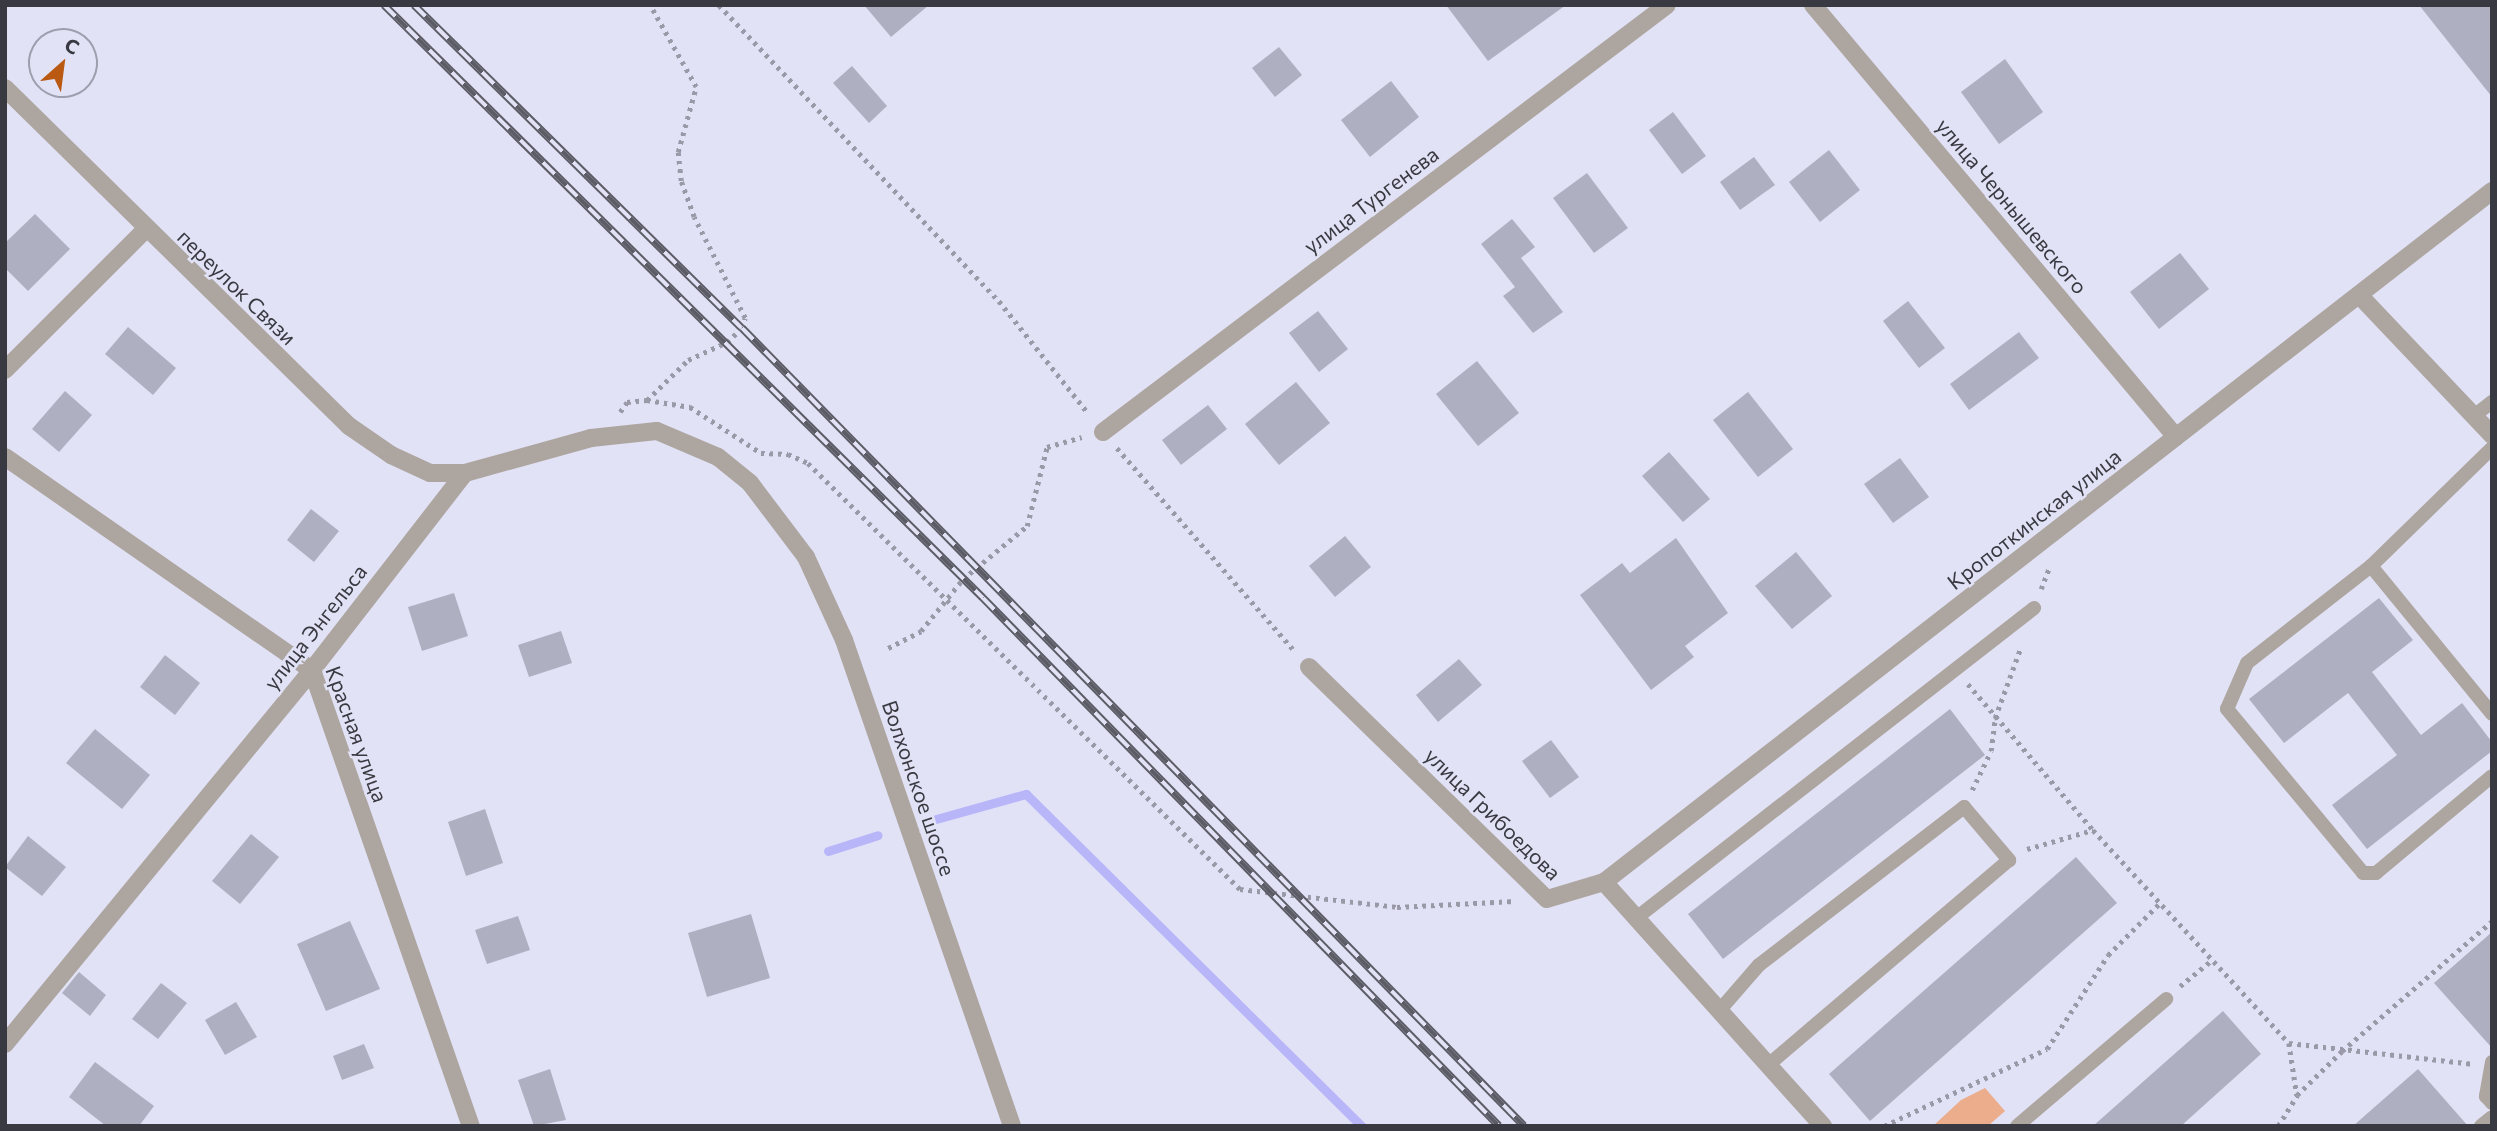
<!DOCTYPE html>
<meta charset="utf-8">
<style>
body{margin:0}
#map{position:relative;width:2497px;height:1131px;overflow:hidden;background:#e2e2f6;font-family:Commissioner,sans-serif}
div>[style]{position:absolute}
.green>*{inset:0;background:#ebad8b}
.stream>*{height:9px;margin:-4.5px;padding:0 4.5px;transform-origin:4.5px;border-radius:4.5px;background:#b8b6f8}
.building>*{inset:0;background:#afafc2}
.path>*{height:4.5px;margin-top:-2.25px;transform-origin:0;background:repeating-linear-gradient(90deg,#9999a8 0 3.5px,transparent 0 8.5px)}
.service>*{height:14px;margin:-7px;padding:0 7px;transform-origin:7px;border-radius:7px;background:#ada5a0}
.minor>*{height:18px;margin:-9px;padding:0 9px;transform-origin:9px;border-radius:9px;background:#ada5a0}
.tertiary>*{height:18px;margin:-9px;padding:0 9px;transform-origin:9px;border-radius:9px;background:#ada5a0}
.rail>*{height:8px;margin-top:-4px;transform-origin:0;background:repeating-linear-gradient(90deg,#e2e2f6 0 16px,#5c5c66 0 32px);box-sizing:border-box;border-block:2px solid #5c5c66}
span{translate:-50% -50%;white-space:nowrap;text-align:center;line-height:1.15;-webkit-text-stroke:5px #e2e2f6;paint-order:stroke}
.street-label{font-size:21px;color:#393941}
.frame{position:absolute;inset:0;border:7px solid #393941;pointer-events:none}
.north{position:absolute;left:28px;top:28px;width:70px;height:70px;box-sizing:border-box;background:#e2e2f6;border:2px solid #9e9eae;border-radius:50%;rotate:28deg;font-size:19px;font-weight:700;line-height:28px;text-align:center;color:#393941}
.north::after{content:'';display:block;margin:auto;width:24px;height:32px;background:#b95912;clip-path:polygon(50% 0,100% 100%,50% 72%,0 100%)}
</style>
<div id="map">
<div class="green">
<div style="clip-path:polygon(1985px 1088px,2005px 1111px,1988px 1126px,1933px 1126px,1961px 1100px)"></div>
</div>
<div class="stream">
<div style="left:929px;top:821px;width:101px;rotate:-15.6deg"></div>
<div style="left:1026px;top:794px;width:472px;rotate:44.7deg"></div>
<div style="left:828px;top:851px;width:52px;rotate:-17.7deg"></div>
</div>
<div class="building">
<div style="clip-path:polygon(864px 5px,929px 5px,891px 37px)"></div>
<div style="clip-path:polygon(1446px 5px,1566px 5px,1488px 61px)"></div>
<div style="clip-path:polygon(2419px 5px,2492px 5px,2492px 97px)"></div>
<div style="clip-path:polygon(1279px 47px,1302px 75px,1275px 97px,1252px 68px)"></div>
<div style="clip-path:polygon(2005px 59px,2043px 112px,1999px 144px,1961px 92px)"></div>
<div style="clip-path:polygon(852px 66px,887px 106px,869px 123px,833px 83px)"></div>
<div style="clip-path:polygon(1391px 81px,1419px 117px,1370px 157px,1341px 120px)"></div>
<div style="clip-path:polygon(1673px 112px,1706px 156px,1682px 174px,1649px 130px)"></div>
<div style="clip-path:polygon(1829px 150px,1860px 190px,1820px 222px,1789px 182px)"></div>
<div style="clip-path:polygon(1754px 157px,1775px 185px,1740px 210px,1720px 182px)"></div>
<div style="clip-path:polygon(1587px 173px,1628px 228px,1594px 253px,1553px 198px)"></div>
<div style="clip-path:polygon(35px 214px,70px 249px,28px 291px,5px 268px,5px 243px)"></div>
<div style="clip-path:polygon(1512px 219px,1535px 247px,1521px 258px,1563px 312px,1533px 333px,1503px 296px,1515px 287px,1481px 244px)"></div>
<div style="clip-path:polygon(2180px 253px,2209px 289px,2159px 329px,2130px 292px)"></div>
<div style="clip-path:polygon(1908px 301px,1945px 348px,1919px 368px,1883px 321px)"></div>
<div style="clip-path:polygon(1318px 311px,1348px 349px,1319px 372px,1289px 333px)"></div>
<div style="clip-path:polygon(128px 327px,176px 368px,153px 395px,105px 354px)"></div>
<div style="clip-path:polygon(2019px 332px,2039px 358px,1969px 410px,1950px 384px)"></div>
<div style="clip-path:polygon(1477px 361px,1519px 413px,1478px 446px,1436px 394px)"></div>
<div style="clip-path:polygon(1296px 382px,1330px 423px,1279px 465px,1245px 424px)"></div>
<div style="clip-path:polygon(65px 391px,92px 415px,59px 452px,32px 429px)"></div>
<div style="clip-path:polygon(1748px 392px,1793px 449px,1758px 477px,1713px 420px)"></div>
<div style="clip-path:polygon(1208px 405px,1227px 429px,1181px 465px,1162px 440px)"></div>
<div style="clip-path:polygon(1669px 452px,1710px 499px,1683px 522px,1642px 476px)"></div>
<div style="clip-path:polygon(1900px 458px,1929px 497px,1893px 523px,1864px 484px)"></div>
<div style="clip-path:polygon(311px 509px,339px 531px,314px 562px,287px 540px)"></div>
<div style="clip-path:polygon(1345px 536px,1371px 567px,1335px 597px,1309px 566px)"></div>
<div style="clip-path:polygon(1676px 538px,1728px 613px,1685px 646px,1694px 657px,1651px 690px,1580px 595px,1622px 563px,1630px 573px)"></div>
<div style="clip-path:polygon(1796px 552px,1832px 596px,1792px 629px,1755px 586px)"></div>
<div style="clip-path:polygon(454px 593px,468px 636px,422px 651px,408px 607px)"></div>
<div style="clip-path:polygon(2379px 598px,2413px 640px,2372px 672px,2421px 735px,2462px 703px,2492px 742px,2492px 751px,2367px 849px,2332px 805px,2397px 755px,2348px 693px,2284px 743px,2249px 699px)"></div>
<div style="clip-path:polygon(561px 631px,572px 663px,529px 677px,518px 645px)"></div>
<div style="clip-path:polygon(165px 655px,200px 683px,175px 715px,140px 687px)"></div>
<div style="clip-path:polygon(1459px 659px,1482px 685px,1438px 722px,1416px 695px)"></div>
<div style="clip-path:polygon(1950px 709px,1985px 755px,1723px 959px,1688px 914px)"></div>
<div style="clip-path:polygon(95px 729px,150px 775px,122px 809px,66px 763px)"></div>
<div style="clip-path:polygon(1551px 740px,1579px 777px,1550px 798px,1522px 761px)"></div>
<div style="clip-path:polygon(485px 809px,503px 863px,466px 876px,448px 822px)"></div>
<div style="clip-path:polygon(251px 834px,279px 857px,240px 904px,212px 881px)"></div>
<div style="clip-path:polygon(28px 836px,66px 867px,42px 896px,5px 867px)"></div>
<div style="clip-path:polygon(2076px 857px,2117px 903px,1870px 1121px,1829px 1074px)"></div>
<div style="clip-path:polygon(751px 914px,770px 978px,707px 997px,688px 933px)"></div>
<div style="clip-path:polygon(518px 916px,530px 950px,487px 964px,475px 930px)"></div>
<div style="clip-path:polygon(350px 921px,380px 989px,326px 1011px,297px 944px)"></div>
<div style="clip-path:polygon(2492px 932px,2492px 1048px,2434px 983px)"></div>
<div style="clip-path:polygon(79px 972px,106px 995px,90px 1016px,62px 993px)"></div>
<div style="clip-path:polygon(161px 983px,187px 1003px,158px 1039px,132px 1019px)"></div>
<div style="clip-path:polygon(236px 1002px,257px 1037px,225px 1055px,205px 1020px)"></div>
<div style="clip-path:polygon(2223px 1011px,2261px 1054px,2181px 1126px,2093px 1126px)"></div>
<div style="clip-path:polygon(364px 1044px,374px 1068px,342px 1080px,333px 1056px)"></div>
<div style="clip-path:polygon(95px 1062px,154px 1106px,139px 1126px,106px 1126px,69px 1097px)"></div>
<div style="clip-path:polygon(550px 1069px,566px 1120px,534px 1126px,518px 1080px)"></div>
<div style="clip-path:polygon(2418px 1069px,2468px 1126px,2353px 1126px)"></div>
</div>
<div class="path">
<div style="left:719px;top:5px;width:407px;rotate:46.6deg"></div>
<div style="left:999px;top:301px;width:144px;rotate:51.5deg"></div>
<div style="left:647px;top:400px;width:44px;rotate:9.2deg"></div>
<div style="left:690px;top:407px;width:85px;rotate:32.9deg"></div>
<div style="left:761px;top:453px;width:27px;rotate:2deg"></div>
<div style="left:788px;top:454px;width:22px;rotate:24deg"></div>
<div style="left:808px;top:463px;width:607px;rotate:44.6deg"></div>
<div style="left:1240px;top:889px;width:158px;rotate:6.5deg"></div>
<div style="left:1397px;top:907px;width:118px;rotate:-2.9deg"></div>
<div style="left:620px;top:412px;width:12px;rotate:-55deg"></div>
<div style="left:627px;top:402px;width:20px;rotate:-6deg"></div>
<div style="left:647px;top:400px;width:57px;rotate:-44.3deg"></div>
<div style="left:688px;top:360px;width:43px;rotate:-24.8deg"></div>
<div style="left:727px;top:342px;width:21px;rotate:-43deg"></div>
<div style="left:742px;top:328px;width:10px;rotate:-73deg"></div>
<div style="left:745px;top:318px;width:113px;rotate:-116.8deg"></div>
<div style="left:694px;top:217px;width:38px;rotate:-110deg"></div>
<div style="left:681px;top:181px;width:29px;rotate:-96deg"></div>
<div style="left:678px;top:152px;width:67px;rotate:-74.5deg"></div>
<div style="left:696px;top:87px;width:94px;rotate:-119.3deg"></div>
<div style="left:1117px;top:448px;width:267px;rotate:48.8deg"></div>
<div style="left:2041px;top:589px;width:22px;rotate:-69deg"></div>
<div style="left:888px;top:648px;width:37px;rotate:-27deg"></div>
<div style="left:921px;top:631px;width:67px;rotate:-51.1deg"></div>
<div style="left:963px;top:579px;width:83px;rotate:-39.6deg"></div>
<div style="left:1027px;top:526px;width:81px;rotate:-75.8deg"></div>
<div style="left:1047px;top:447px;width:36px;rotate:-16deg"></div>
<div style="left:1968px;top:684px;width:192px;rotate:49.4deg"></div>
<div style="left:2093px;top:830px;width:289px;rotate:47.4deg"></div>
<div style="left:2289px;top:1043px;width:53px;rotate:81.3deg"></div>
<div style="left:1972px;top:790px;width:43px;rotate:-64deg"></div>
<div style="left:1991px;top:751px;width:33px;rotate:-83deg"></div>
<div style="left:1995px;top:718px;width:76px;rotate:-69.9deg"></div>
<div style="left:2027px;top:849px;width:69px;rotate:-16.1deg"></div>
<div style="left:2180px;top:986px;width:41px;rotate:-39.1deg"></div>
<div style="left:2289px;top:1043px;width:184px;rotate:6.5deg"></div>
<div style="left:1884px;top:1126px;width:180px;rotate:-25.3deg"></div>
<div style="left:2047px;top:1049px;width:112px;rotate:-57deg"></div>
<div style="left:2108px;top:955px;width:74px;rotate:-45deg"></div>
<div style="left:2278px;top:1126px;width:36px;rotate:-58deg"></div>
<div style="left:2297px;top:1095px;width:63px;rotate:-44.4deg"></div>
<div style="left:2342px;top:1051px;width:198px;rotate:-40.9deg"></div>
</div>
<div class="service">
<div style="left:2474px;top:416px;width:23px;rotate:-38deg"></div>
<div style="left:2492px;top:448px;width:169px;rotate:135.7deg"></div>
<div style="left:2371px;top:566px;width:157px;rotate:142deg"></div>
<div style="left:2247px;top:663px;width:50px;rotate:113.5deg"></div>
<div style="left:2227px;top:709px;width:213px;rotate:50.3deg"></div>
<div style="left:2363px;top:873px;width:13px"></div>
<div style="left:2376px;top:873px;width:151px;rotate:-39.9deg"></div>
<div style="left:2371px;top:566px;width:191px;rotate:50.7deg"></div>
<div style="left:1635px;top:919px;width:506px;rotate:-37.93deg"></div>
<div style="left:1719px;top:1011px;width:61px;rotate:-49deg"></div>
<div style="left:1759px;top:965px;width:259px;rotate:-37.6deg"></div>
<div style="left:1964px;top:807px;width:70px;rotate:49.7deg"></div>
<div style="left:2009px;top:860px;width:316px;rotate:139.6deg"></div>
<div style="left:2492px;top:1062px;width:35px;rotate:100deg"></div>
<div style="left:2486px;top:1096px;width:9px;rotate:49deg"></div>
<div style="left:2017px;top:1126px;width:196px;rotate:-40.4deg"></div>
<div style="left:2481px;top:1126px;width:14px;rotate:-39deg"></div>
</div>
<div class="minor">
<div style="left:1813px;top:5px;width:564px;rotate:49.96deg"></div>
<div style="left:2360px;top:296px;width:192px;rotate:46.5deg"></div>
<div style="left:5px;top:370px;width:198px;rotate:-45deg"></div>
<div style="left:1103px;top:432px;width:707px;rotate:-37.13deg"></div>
<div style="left:5px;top:457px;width:374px;rotate:34.8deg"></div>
<div style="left:312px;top:670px;width:483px;rotate:70.8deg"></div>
<div style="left:1309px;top:667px;width:332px;rotate:44.3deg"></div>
<div style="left:1547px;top:899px;width:59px;rotate:-16.6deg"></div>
<div style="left:1604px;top:882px;width:1125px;rotate:-37.89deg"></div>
<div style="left:1604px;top:882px;width:328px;rotate:48.1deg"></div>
<div style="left:5px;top:1044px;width:484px;rotate:-50.6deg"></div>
<div style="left:312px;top:670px;width:249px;rotate:-52.2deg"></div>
</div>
<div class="tertiary">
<div style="left:5px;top:88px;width:482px;rotate:44.5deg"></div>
<div style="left:349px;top:426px;width:51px;rotate:34.6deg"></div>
<div style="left:391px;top:455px;width:43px;rotate:24.8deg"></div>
<div style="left:430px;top:473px;width:35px"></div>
<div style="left:465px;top:473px;width:131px;rotate:-15.5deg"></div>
<div style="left:591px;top:438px;width:66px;rotate:-6.1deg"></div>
<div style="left:657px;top:431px;width:66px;rotate:23.1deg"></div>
<div style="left:718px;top:457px;width:41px;rotate:39.1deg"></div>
<div style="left:750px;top:483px;width:93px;rotate:52.9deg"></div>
<div style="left:806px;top:557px;width:91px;rotate:65.4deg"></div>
<div style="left:844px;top:640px;width:514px;rotate:70.93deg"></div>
</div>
<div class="rail">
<div style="left:384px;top:5px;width:843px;rotate:44.71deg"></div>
<div style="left:983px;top:598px;width:738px;rotate:45.66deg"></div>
<div style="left:414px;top:5px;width:460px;rotate:44.6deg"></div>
<div style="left:742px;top:328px;width:1117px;rotate:45.58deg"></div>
</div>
<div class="street-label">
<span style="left:1371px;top:200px;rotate:-37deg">улица Тургенева</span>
<span style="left:2012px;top:206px;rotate:50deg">улица Чернышевского</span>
<span style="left:237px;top:287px;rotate:44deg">переулок Связи</span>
<span style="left:2034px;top:519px;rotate:-38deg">Кропоткинская улица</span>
<span style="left:315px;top:627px;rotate:-52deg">улица Энгельса</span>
<span style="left:357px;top:734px;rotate:70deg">Красная улица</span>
<span style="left:919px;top:788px;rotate:71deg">Волхонское шоссе</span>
<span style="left:1493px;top:814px;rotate:44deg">улица Грибоедова</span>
</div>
<div class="frame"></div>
<div class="north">С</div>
</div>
